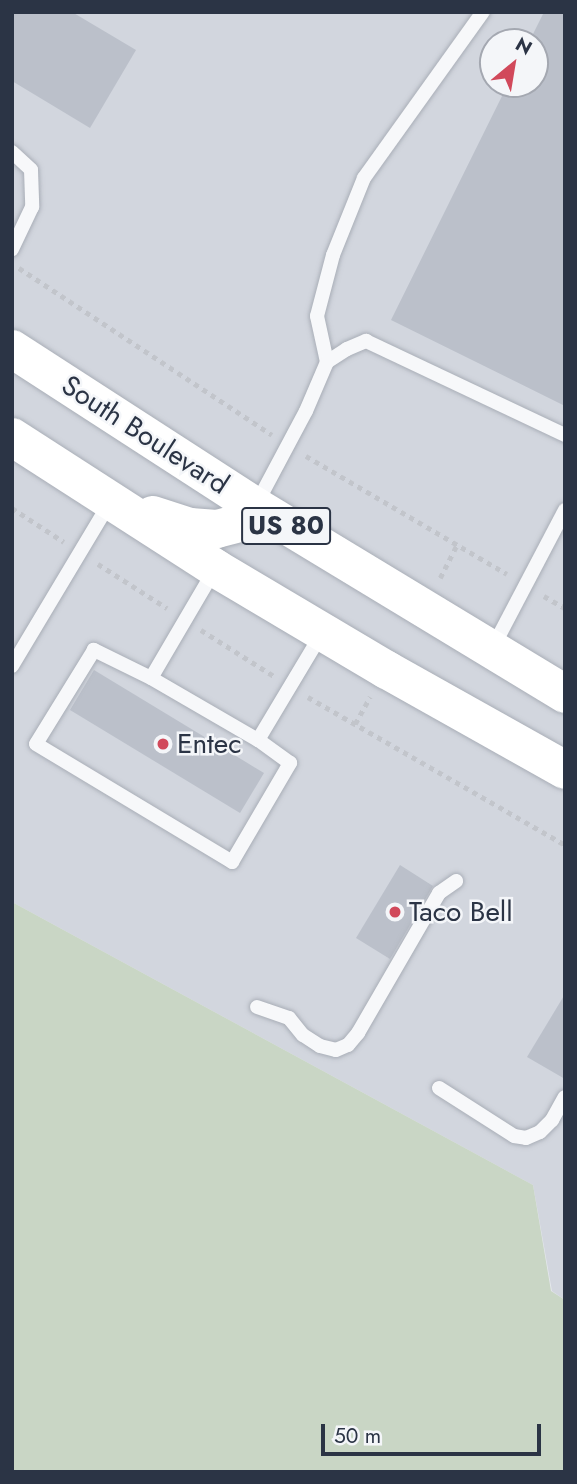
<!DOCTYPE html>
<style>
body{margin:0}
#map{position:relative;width:577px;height:1484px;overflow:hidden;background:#e4e7ec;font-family:Jost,sans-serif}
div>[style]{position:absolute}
.built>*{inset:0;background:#d2d6de}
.green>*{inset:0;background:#c9d6c5}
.building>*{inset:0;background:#bbc0ca}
.path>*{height:4.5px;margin-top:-2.25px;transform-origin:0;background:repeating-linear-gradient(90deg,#c2c5cb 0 5px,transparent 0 10px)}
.roads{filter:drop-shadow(0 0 2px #a9aeb7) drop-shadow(0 0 2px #a9aeb7)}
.service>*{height:14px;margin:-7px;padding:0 7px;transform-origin:7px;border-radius:7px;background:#f7f8fa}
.trunk>*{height:38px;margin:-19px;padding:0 19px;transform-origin:19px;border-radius:19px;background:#fff}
.dots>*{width:19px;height:19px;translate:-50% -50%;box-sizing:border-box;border:4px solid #f4f6f9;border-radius:50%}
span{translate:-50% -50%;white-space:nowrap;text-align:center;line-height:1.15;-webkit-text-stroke:5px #f4f6f9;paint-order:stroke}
.shield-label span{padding:2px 5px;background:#f4f6f9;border:2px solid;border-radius:5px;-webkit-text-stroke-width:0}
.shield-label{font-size:26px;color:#2b3445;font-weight:700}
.street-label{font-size:28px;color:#2b3445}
.poi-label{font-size:28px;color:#2b3445}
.left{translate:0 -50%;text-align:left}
.frame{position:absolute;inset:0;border:14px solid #2b3445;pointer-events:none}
.north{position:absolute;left:479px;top:28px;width:70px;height:70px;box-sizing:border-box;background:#f4f6f9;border:2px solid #a4a8b1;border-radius:50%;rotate:30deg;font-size:19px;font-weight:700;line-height:28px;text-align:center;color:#2b3445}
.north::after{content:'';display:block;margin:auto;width:24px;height:32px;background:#d1495b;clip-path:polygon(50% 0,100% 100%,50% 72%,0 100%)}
.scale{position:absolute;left:321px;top:1424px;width:220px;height:32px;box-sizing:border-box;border:4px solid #2b3445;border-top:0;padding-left:9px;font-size:21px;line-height:24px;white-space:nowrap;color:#2b3445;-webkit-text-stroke:5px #f4f6f9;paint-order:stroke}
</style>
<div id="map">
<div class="built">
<div style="clip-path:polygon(evenodd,12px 12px,565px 12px,565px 1300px,552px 1291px,533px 1185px,12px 902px,12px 12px,493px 42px,535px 42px,535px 84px,493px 84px,493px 42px)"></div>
</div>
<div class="green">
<div style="clip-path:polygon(12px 902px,533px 1185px,551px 1291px,565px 1300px,565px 1472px,12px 1472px)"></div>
</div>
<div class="building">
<div style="clip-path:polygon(12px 12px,72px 12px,136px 50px,90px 128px,12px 81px)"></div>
<div style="clip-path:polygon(544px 12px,565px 12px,565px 406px,391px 320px,508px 84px,535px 84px,535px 42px,529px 42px)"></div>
<div style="clip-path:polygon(94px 670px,264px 773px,240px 813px,70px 710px)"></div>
<div style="clip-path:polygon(400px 865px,433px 886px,390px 959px,356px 938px)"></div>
<div style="clip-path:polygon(565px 994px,565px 1079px,527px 1057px)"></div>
</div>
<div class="path">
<div style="left:19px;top:268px;width:303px;rotate:33.4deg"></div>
<div style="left:306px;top:456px;width:233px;rotate:30.4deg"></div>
<div style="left:12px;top:508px;width:62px;rotate:33.2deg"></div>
<div style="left:98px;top:564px;width:82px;rotate:32.5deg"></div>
<div style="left:440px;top:578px;width:37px;rotate:-63deg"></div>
<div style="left:544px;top:596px;width:24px;rotate:30deg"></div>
<div style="left:201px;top:630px;width:86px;rotate:32.2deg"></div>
<div style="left:308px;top:697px;width:297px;rotate:29.9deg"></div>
<div style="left:355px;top:724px;width:31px;rotate:-61deg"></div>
</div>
<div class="roads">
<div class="service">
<div style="left:12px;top:152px;width:26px;rotate:43deg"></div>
<div style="left:31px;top:170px;width:37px;rotate:88deg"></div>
<div style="left:32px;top:207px;width:47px;rotate:115.5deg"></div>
<div style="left:327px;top:362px;width:47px;rotate:-102.3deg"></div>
<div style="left:317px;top:316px;width:63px;rotate:-75.3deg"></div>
<div style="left:333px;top:255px;width:83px;rotate:-68.1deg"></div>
<div style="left:364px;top:178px;width:204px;rotate:-54.4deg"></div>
<div style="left:257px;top:503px;width:104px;rotate:-62deg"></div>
<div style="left:306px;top:411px;width:53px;rotate:-66.8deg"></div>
<div style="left:327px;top:362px;width:24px;rotate:-33deg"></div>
<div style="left:347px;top:349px;width:21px;rotate:-23deg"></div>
<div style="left:366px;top:341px;width:220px;rotate:25.3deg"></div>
<div style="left:215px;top:569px;width:126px;rotate:120.4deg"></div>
<div style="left:151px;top:678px;width:124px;rotate:30.1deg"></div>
<div style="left:258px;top:740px;width:125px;rotate:-59.1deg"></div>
<div style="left:492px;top:649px;width:157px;rotate:-62.3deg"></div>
<div style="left:12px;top:666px;width:191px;rotate:-59.1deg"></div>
<div style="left:151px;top:678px;width:64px;rotate:-153.8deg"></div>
<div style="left:94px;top:650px;width:110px;rotate:121.7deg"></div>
<div style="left:36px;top:744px;width:229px;rotate:31deg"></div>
<div style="left:232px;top:862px;width:115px;rotate:-59.6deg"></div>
<div style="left:290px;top:763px;width:39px;rotate:-144deg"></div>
<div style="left:257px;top:1007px;width:34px;rotate:19deg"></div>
<div style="left:289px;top:1018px;width:22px;rotate:51deg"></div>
<div style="left:303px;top:1035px;width:20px;rotate:33deg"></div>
<div style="left:320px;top:1046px;width:16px;rotate:14deg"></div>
<div style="left:336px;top:1050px;width:13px;rotate:-23deg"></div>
<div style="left:348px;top:1045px;width:16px;rotate:-50deg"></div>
<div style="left:358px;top:1033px;width:162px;rotate:-59.9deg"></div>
<div style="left:439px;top:893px;width:21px;rotate:-35deg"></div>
<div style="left:439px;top:1088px;width:89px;rotate:32.6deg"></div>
<div style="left:514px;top:1136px;width:12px;rotate:9deg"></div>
<div style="left:526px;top:1138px;width:15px;rotate:-23deg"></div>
<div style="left:540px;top:1132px;width:17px;rotate:-45deg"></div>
<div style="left:552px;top:1120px;width:26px;rotate:-61deg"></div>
</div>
<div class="trunk">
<div style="left:12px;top:349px;width:289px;rotate:32.9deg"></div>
<div style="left:255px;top:506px;width:363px;rotate:31.2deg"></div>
<div style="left:12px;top:437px;width:242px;rotate:32.8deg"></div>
<div style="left:215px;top:568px;width:200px;rotate:30.7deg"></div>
<div style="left:387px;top:670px;width:204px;rotate:29.3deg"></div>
<div style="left:153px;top:515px;width:39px;rotate:18deg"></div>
<div style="left:190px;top:527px;width:27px;rotate:4deg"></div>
<div style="left:217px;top:529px;width:23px;rotate:-15deg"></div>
<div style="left:239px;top:523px;width:23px;rotate:-47deg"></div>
</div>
</div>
<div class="dots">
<div style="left:163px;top:744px;background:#d1495b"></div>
<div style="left:395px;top:912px;background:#d1495b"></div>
</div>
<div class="shield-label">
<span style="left:286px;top:526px">US 80</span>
</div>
<div class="street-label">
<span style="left:145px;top:435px;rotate:33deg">South Boulevard</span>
</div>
<div class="poi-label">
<span class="left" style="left:177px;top:744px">Entec</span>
<span class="left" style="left:409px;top:912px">Taco Bell</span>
</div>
<div class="frame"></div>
<div class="north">N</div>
<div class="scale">50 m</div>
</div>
